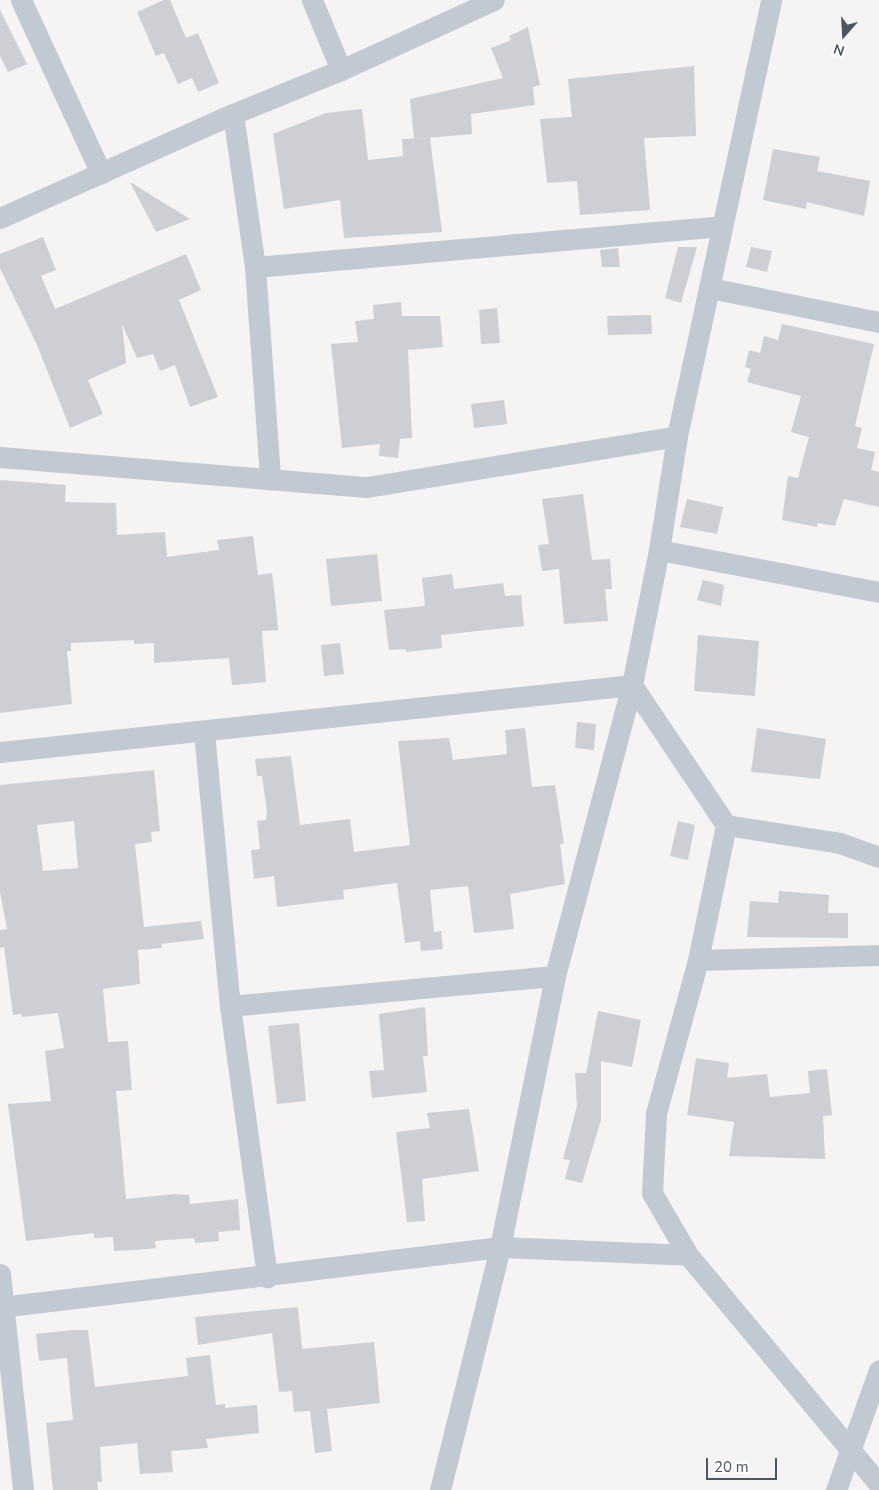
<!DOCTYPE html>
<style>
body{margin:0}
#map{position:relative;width:879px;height:1490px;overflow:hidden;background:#f5f3f3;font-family:"Nunito Sans",sans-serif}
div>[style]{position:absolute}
.building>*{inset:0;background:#cdcfd5}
.street>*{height:21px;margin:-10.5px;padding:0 10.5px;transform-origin:10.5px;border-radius:10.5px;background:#c1cad2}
span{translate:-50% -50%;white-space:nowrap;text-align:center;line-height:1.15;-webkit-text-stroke:4.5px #fff;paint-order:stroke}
.north{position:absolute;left:819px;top:10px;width:50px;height:50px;-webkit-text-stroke:4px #fff;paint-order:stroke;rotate:199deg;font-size:14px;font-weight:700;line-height:20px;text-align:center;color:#4a5661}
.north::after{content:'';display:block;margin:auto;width:18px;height:22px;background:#4a5661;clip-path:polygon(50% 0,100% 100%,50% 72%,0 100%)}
.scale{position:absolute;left:706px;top:1458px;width:71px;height:22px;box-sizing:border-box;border:2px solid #4a5661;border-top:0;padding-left:6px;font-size:15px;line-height:18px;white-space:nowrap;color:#4a5661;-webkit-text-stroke:4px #fff;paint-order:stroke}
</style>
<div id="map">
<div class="building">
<div style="clip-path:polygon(164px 0,170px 0,186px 38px,198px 33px,219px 83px,198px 92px,192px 78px,178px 84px,164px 53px,156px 56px,137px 12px)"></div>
<div style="clip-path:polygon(0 10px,27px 64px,8px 72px,0 56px)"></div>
<div style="clip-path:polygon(528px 27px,540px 85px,533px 87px,535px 105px,471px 114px,472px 134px,414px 139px,410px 99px,503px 78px,491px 48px,511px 40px,509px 36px)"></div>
<div style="clip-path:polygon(694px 66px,696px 136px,644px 138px,650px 210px,580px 215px,577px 181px,547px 183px,540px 119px,572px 117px,568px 79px)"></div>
<div style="clip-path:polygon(362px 109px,368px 160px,403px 156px,402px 139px,430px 138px,442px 232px,344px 238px,340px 200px,284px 209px,273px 134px,326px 113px)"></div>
<div style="clip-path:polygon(773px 149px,820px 157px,817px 171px,870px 181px,864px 216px,807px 202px,806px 209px,763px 200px)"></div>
<div style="clip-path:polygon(130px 182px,190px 219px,156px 232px)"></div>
<div style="clip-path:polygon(43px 237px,56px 270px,41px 276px,55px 309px,186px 254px,201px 290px,179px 300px,218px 397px,190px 407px,175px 365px,160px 371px,153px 354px,137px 358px,122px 324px,126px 363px,88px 380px,103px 414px,70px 428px,37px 345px,0 268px,0 254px)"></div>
<div style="clip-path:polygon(678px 247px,697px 247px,681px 303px,665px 298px)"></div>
<div style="clip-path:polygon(751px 247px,772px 251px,767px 272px,746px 267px)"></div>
<div style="clip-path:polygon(618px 248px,620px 267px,602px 267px,600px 250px)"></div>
<div style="clip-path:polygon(401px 302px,402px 316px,440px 316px,443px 347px,408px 350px,412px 438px,400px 439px,398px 458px,379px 456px,380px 444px,342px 448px,331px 344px,358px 342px,355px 321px,374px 319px,373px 305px)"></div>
<div style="clip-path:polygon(497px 308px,500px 343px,481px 344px,479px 310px)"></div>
<div style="clip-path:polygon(651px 315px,652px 334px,608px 335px,607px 316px)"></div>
<div style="clip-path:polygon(782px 324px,874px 344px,855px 426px,862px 428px,857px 448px,875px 452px,871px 470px,879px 472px,879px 507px,844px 499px,835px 526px,818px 523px,817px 527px,782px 520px,788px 476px,798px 478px,809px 437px,791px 432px,801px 396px,747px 382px,751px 369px,745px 367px,749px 350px,760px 353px,764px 336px,778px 340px)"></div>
<div style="clip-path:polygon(504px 400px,507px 424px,474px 428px,471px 404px)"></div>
<div style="clip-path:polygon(0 480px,66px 485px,65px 502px,116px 503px,117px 535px,165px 532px,167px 557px,219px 550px,217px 540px,253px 536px,258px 575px,272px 573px,276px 607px,278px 630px,262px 631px,266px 682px,232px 685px,229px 658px,154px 663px,154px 643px,134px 644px,134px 640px,71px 643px,71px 651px,67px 651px,72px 704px,0 713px)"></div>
<div style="clip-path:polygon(583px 494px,592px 560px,610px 559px,612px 589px,605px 589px,608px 621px,564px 624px,559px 569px,542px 571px,538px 545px,549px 544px,542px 499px)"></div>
<div style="clip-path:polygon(687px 499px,723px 507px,717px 534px,680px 527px)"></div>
<div style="clip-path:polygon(377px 554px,382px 601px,331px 606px,326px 559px)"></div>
<div style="clip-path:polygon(452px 574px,454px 589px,503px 583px,505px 596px,521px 595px,524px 626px,441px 635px,442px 648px,406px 652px,406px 649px,389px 650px,384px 610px,425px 606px,422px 578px)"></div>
<div style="clip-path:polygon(703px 580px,724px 585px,721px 606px,697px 600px)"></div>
<div style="clip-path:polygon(698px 635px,759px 641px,755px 696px,694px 691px)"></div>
<div style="clip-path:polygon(340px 643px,344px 674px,324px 676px,321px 645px)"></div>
<div style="clip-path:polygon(577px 722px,596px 724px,594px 750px,575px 748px)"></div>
<div style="clip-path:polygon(525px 728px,532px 787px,555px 785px,564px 844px,560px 844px,565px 884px,510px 894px,514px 929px,474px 933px,468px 886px,430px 890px,434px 932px,441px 931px,443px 949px,421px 951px,420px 941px,405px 943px,397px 883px,343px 890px,344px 899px,277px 907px,274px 876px,254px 879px,251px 850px,260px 849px,257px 821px,266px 820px,267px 811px,262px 776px,257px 776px,255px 759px,291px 756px,300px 825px,350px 819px,354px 852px,410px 845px,398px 741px,449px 738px,453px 760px,507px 754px,505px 730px)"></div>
<div style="clip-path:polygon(757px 728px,826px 739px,820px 779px,751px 772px)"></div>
<div style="clip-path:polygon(evenodd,154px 770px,160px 831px,151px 832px,152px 842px,135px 844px,144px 927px,201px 921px,204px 939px,161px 944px,162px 948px,138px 950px,140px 984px,103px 989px,108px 1042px,128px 1041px,132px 1090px,116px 1091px,126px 1199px,174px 1194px,189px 1195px,190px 1204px,238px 1199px,240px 1230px,218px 1232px,219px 1241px,195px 1243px,194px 1238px,155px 1241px,156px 1248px,135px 1250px,114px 1251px,113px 1237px,94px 1238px,94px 1233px,26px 1241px,8px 1104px,51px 1101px,45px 1051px,64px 1048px,58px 1013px,22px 1017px,21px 1014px,13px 1015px,4px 947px,0 948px,0 930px,7px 929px,0 892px,0 785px,154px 770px,74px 821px,78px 868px,43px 871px,37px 825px,74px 821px)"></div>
<div style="clip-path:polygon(678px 821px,695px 825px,688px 860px,670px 856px)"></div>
<div style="clip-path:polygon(779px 891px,829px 895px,828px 913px,848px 913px,848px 938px,747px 937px,750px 901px,778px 903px)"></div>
<div style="clip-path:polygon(425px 1007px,428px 1056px,423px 1056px,427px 1092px,372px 1098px,369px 1071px,384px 1070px,379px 1014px)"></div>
<div style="clip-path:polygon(598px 1011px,641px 1020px,632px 1067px,601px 1061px,601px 1120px,582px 1183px,565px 1179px,570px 1160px,563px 1159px,577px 1106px,575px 1073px,586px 1073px)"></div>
<div style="clip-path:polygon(299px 1023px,306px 1101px,277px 1104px,268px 1026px)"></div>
<div style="clip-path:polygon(696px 1058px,729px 1063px,727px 1078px,767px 1074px,770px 1097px,810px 1093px,808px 1071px,827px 1069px,832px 1115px,823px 1116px,825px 1159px,729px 1156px,734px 1122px,687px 1115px)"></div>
<div style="clip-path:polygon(469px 1109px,479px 1171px,422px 1179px,425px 1221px,407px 1222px,396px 1132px,430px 1128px,427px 1113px)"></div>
<div style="clip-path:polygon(298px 1307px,302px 1349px,374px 1342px,380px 1403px,327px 1409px,332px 1451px,315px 1453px,310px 1411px,294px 1412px,292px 1391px,279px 1392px,272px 1333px,198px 1345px,195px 1317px)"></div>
<div style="clip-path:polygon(73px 1330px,88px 1330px,95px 1387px,188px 1376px,186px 1358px,210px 1355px,216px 1405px,225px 1404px,225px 1408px,257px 1405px,259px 1433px,206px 1439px,208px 1448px,171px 1451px,173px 1472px,140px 1474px,137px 1443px,100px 1447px,102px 1482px,97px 1482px,98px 1490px,53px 1490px,46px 1423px,73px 1420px,67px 1358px,39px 1361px,36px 1334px)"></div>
</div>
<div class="street">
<div style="left:21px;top:0;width:191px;rotate:65.2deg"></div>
<div style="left:312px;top:0;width:76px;rotate:67.5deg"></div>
<div style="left:233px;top:114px;width:155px;rotate:81.8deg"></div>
<div style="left:255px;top:267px;width:469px;rotate:-5deg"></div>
<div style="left:0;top:218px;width:255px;rotate:-24.1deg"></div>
<div style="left:233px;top:114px;width:117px;rotate:-22.2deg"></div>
<div style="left:341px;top:70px;width:168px;rotate:-24.6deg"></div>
<div style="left:255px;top:267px;width:212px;rotate:85.9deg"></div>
<div style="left:710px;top:288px;width:172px;rotate:11.4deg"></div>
<div style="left:0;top:457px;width:368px;rotate:4.7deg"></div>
<div style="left:367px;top:487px;width:314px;rotate:-9.3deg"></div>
<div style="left:659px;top:550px;width:224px;rotate:10.8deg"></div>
<div style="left:204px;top:732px;width:275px;rotate:84.6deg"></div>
<div style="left:230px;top:1006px;width:274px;rotate:82.2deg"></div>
<div style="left:0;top:752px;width:636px;rotate:-6.05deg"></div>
<div style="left:632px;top:685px;width:169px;rotate:56.1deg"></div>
<div style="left:726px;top:825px;width:115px;rotate:9deg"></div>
<div style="left:840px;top:843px;width:41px;rotate:19.7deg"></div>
<div style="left:726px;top:825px;width:138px;rotate:101.7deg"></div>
<div style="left:698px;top:960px;width:160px;rotate:105.3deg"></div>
<div style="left:656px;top:1114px;width:79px;rotate:92.9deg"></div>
<div style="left:652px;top:1193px;width:72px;rotate:59.9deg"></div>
<div style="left:688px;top:1255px;width:298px;rotate:50.2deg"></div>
<div style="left:698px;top:960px;width:181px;rotate:-1.6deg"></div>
<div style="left:230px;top:1006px;width:326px;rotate:-5.3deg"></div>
<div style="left:0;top:1274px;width:217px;rotate:83.9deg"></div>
<div style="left:0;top:1307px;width:504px;rotate:-6.84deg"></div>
<div style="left:500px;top:1247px;width:188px;rotate:2.4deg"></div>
<div style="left:440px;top:1490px;width:250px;rotate:-76.1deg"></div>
<div style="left:500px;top:1247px;width:277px;rotate:-78.5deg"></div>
<div style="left:555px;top:976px;width:301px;rotate:-75.2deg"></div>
<div style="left:632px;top:685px;width:138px;rotate:-78.7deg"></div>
<div style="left:659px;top:550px;width:115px;rotate:-81deg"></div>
<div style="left:677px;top:436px;width:446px;rotate:-77.8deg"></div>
<div style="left:836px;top:1490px;width:127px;rotate:-70.3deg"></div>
</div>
<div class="north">N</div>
<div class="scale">20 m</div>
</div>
